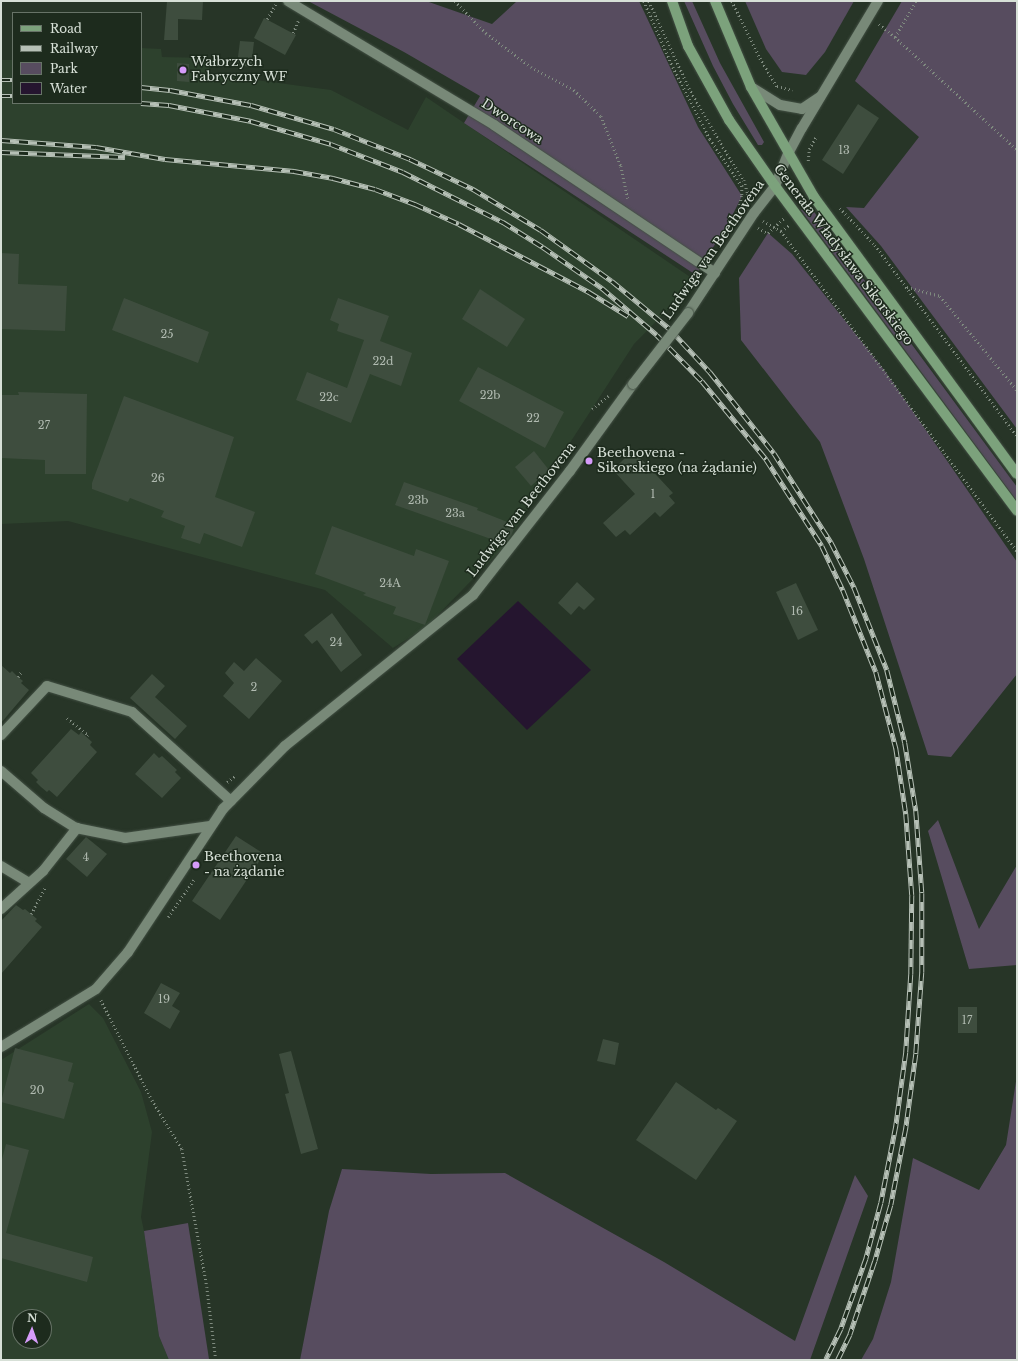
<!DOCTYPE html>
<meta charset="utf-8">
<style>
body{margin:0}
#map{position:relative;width:1018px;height:1361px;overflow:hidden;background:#273527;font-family:"Libre Baskerville",serif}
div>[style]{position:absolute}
.built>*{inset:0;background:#2d412d}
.green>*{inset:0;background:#574c5f}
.water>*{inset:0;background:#25152f}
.building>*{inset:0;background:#3e4d3e}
.path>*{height:2.5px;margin-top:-1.25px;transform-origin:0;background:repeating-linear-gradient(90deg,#7f8b7f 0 1px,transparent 0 4px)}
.roads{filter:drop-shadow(0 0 1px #435044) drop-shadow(0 0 1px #435044)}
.minor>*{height:10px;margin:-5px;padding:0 5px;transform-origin:5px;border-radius:5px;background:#788978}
.major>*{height:10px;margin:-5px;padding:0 5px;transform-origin:5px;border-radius:5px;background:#7ca27c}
.rail>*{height:4.5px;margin-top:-2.25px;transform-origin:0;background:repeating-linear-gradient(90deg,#1d2b1d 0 9px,#b6c0b6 0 18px);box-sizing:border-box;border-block:1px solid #b6c0b6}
.bridges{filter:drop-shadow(0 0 1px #435044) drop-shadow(0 0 1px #435044)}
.minor-bridge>*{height:10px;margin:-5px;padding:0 5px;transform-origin:5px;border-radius:5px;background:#788978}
.dots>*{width:11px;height:11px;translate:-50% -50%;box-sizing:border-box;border:2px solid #1d2b1d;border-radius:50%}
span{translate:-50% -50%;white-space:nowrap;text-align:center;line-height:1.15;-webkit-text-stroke:3px #1d2b1d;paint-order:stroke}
.number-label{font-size:11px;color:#b1bbb1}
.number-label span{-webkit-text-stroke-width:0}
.poi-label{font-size:13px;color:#d7e0d7}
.left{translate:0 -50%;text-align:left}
.street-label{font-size:13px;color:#d7e0d7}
.frame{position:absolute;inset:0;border:2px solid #d7e0d7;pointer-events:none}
.legend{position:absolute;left:12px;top:12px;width:130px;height:92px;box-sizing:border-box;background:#1d2b1d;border:1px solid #677367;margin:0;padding:5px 7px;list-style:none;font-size:12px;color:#d7e0d7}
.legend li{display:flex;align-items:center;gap:8px;height:20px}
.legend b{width:20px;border:1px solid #677367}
.north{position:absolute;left:12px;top:1309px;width:40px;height:40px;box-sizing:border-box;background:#1d2b1d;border:1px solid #677367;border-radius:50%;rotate:2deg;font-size:11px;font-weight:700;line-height:16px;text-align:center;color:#d7e0d7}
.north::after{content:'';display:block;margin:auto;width:14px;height:18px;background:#d69bfa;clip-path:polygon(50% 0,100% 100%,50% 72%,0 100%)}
</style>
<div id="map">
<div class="built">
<div style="clip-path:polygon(141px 48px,161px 49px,162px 57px,208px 58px,210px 74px,331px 90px,408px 130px,426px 97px,696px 281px,634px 344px,551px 472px,506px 545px,426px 627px,393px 648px,325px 590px,68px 521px,1px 524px,1px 60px,13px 60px,13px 103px,141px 103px)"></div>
<div style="clip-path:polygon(evenodd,89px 1004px,103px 1018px,141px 1092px,152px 1132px,141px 1217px,144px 1231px,159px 1336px,169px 1360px,1px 1360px,1px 1060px,89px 1004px,20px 1317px,44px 1317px,44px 1341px,20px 1341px,20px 1317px)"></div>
</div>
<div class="green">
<div style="clip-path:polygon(308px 1px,426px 1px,492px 24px,517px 1px,639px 1px,698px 127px,742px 196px,730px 220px,696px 275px,464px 123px,480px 96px,404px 52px)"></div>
<div style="clip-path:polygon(684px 1px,692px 1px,720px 63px,764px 142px,762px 145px,758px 145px,733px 104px,713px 66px)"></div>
<div style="clip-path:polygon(745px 1px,854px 1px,825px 52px,806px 75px,782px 72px,766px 49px)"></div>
<div style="clip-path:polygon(902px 1px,1017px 1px,1017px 429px,881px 246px,846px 207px,864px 208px,919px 137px,855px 81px)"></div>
<div style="clip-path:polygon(809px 205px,1017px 487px,1017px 501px,801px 210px)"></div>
<div style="clip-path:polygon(768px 233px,792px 254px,885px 371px,1017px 562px,1017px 674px,951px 757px,928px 755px,864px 559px,820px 442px,741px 340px,739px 278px)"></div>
<div style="clip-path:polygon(938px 820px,979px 929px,1017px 865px,1017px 965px,969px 969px,928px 831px)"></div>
<div style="clip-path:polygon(1017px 1075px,1017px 1360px,861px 1360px,873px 1339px,891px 1282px,913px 1158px,979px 1190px,1006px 1145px)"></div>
<div style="clip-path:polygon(342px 1169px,431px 1174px,505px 1173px,664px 1262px,795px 1341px,855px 1175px,868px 1196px,810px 1360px,300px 1360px,329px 1211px)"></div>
<div style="clip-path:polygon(188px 1223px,209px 1359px,209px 1360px,169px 1360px,159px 1336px,144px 1231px)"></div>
</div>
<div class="water">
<div style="clip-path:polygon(518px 601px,591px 670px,527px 730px,457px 659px)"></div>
</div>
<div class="building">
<div style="clip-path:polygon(167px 1px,203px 1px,202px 20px,178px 19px,178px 40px,164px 40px)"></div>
<div style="clip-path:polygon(264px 18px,296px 35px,285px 55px,254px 38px)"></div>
<div style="clip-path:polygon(240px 41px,254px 42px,251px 67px,237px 65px)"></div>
<div style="clip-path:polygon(177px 63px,189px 64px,189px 82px,177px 81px)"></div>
<div style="clip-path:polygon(858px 104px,879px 118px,843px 174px,822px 160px)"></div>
<div style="clip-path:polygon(1px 253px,19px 254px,18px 284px,67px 286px,65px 331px,1px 329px)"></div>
<div style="clip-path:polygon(480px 289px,525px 319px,507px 347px,462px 319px)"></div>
<div style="clip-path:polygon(124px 298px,209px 332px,198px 363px,112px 330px)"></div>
<div style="clip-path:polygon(338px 298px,389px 316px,380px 341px,412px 353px,401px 386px,370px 374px,351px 423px,296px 400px,307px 372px,347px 388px,364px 340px,337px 331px,339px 324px,330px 320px)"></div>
<div style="clip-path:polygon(478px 367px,564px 412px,545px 448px,459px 401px)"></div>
<div style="clip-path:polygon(18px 392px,87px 394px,86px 474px,45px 474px,45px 460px,1px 458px,1px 395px,19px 395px)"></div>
<div style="clip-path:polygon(124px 396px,234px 437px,215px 497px,255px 512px,242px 547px,204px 533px,200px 544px,181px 538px,185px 526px,161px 517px,164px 511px,130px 498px,128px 502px,92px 489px,92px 483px)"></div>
<div style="clip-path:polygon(633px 450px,673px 493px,669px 496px,675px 503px,660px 517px,655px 512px,630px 535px,625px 530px,616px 537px,603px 523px,635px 494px,613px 470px)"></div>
<div style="clip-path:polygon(534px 451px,549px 470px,531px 486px,515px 467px)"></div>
<div style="clip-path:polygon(404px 482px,478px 508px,477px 510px,515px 525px,512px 534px,505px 544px,395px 505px)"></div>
<div style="clip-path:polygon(332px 526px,414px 556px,416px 549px,449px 561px,425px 625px,393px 614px,396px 607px,363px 595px,366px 593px,315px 574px)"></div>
<div style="clip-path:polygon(577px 582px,595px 599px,584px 610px,579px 606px,571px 615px,558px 603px)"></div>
<div style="clip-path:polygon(796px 583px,818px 630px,798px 640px,776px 592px)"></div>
<div style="clip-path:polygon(332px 613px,362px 655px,341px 672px,317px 640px,312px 644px,304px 635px)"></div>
<div style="clip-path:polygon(256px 658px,282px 681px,249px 719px,223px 696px,234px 683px,225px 673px,234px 662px,244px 671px)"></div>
<div style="clip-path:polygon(1px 665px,10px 673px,12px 671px,18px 677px,23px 681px,21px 683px,29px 690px,1px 723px)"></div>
<div style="clip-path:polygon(152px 674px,165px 686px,155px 697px,187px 726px,175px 739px,130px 698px)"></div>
<div style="clip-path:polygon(71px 729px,79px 735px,81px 732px,92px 742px,90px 745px,97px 752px,57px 797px,49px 790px,47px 792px,41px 787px,36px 782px,38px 780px,31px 773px)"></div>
<div style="clip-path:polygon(154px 753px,159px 758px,162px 756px,177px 770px,175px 772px,181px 778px,162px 798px,135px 774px)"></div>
<div style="clip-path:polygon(236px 836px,264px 854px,220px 920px,192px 901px)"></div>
<div style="clip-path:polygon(86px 837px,107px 854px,87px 877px,66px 859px)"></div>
<div style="clip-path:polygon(16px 905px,23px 910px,25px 909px,37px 919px,35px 921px,42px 927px,1px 974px,1px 921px)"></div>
<div style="clip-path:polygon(161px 983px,180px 993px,172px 1006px,180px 1011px,170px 1029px,144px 1013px)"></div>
<div style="clip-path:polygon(958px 1007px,977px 1007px,977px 1033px,958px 1033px)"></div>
<div style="clip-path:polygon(603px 1039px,619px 1043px,615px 1065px,597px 1061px)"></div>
<div style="clip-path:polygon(15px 1048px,73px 1063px,68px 1081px,74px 1083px,64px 1119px,1px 1102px)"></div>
<div style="clip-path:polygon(291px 1051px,318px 1149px,301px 1154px,285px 1094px,289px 1093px,279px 1054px)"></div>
<div style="clip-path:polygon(676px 1082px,716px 1110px,718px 1108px,737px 1121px,696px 1180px,636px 1140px)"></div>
<div style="clip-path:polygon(6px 1144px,29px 1150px,6px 1233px,93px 1257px,87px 1282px,1px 1258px,1px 1163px)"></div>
</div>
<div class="path">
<div style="left:455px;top:1px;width:45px;rotate:45.9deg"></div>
<div style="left:486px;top:33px;width:56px;rotate:37.1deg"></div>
<div style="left:531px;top:67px;width:49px;rotate:28.1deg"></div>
<div style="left:574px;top:90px;width:37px;rotate:44deg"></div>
<div style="left:601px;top:116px;width:54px;rotate:68.2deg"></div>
<div style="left:621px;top:166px;width:33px;rotate:78deg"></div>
<div style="left:644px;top:1px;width:72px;rotate:66.3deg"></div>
<div style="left:673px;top:67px;width:81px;rotate:62.8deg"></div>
<div style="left:710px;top:139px;width:57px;rotate:55.8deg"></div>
<div style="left:742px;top:186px;width:10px;rotate:90deg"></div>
<div style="left:742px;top:196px;width:17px;rotate:103deg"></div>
<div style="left:649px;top:1px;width:96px;rotate:65.3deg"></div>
<div style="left:689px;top:88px;width:68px;rotate:60deg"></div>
<div style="left:723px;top:147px;width:39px;rotate:58deg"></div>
<div style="left:744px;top:180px;width:15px;rotate:74deg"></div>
<div style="left:748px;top:194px;width:6px;rotate:99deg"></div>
<div style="left:732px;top:1px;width:64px;rotate:63.8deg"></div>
<div style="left:760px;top:58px;width:33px;rotate:59deg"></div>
<div style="left:777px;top:86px;width:16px;rotate:15deg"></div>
<div style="left:267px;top:19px;width:17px;rotate:-59deg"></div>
<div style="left:879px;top:24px;width:21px;rotate:39deg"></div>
<div style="left:895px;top:37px;width:166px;rotate:42.8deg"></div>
<div style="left:293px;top:33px;width:13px;rotate:-67deg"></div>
<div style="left:895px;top:37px;width:42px;rotate:-59.7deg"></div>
<div style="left:808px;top:161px;width:12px;rotate:-85deg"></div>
<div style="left:809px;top:149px;width:14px;rotate:-60deg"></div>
<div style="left:840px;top:208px;width:51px;rotate:46.6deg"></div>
<div style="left:875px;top:245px;width:238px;rotate:53.4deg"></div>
<div style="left:763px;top:221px;width:21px;rotate:29deg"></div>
<div style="left:781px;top:231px;width:398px;rotate:53.6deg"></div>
<div style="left:758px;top:228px;width:11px;rotate:27deg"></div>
<div style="left:768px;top:233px;width:22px;rotate:-43deg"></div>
<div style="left:781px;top:231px;width:10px;rotate:-37deg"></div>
<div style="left:907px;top:287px;width:34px;rotate:15deg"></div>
<div style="left:940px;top:296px;width:122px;rotate:50.7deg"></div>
<div style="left:592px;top:409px;width:21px;rotate:-39deg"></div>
<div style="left:18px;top:677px;width:6px;rotate:-59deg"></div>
<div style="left:67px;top:718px;width:27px;rotate:39deg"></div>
<div style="left:88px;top:735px;width:3px;rotate:135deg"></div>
<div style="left:227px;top:782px;width:11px;rotate:-38deg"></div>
<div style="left:31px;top:914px;width:30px;rotate:-62deg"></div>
<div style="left:168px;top:917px;width:47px;rotate:-55.3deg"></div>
<div style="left:101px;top:1000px;width:112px;rotate:63deg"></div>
<div style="left:152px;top:1100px;width:57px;rotate:58.5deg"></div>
<div style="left:182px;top:1149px;width:140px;rotate:79.7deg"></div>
<div style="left:207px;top:1287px;width:74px;rotate:83deg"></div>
</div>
<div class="roads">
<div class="minor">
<div style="left:288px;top:1px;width:240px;rotate:31deg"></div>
<div style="left:494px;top:125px;width:266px;rotate:33.8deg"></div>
<div style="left:751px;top:87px;width:34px;rotate:32deg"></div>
<div style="left:780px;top:105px;width:22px;rotate:10deg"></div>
<div style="left:802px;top:109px;width:22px;rotate:-34deg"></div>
<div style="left:688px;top:313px;width:120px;rotate:-56.6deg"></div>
<div style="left:754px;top:213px;width:34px;rotate:-52deg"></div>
<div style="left:775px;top:186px;width:37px;rotate:-68deg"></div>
<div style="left:789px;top:152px;width:27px;rotate:-62deg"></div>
<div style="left:802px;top:128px;width:148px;rotate:-59.1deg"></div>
<div style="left:1px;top:735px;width:67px;rotate:-46.8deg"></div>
<div style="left:47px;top:686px;width:89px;rotate:17deg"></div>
<div style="left:132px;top:712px;width:133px;rotate:42deg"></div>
<div style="left:1px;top:771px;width:57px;rotate:40.7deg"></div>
<div style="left:44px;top:808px;width:38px;rotate:32deg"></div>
<div style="left:76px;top:828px;width:50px;rotate:11.5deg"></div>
<div style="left:125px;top:838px;width:86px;rotate:-8deg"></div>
<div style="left:1px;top:866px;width:33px;rotate:31deg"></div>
<div style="left:1px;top:909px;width:57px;rotate:-42.1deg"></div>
<div style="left:43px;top:871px;width:55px;rotate:-51.7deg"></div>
<div style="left:1px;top:1047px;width:111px;rotate:-31.4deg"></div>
<div style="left:96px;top:989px;width:49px;rotate:-49.1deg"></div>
<div style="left:128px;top:952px;width:172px;rotate:-56.4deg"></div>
<div style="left:223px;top:809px;width:88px;rotate:-45.5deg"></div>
<div style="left:285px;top:746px;width:241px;rotate:-38.8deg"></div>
<div style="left:473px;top:595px;width:157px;rotate:-52deg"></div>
<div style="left:570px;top:471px;width:107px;rotate:-54.1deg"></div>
</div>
<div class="major">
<div style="left:672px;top:1px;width:48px;rotate:70.4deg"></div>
<div style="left:688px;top:46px;width:85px;rotate:61deg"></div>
<div style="left:729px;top:120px;width:80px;rotate:55.1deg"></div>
<div style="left:775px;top:186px;width:405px;rotate:53.3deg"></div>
<div style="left:715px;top:1px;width:93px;rotate:67.3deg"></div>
<div style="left:751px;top:87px;width:127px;rotate:60.2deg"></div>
<div style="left:814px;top:197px;width:343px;rotate:53.8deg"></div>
</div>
</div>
<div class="rail">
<div style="left:1px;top:80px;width:12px"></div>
<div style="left:141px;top:87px;width:29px;rotate:6deg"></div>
<div style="left:170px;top:90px;width:82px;rotate:10.5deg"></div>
<div style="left:251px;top:105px;width:86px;rotate:16.1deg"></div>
<div style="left:334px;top:129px;width:82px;rotate:21.5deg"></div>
<div style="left:410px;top:159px;width:70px;rotate:25.5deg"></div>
<div style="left:473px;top:189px;width:79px;rotate:31.1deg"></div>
<div style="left:541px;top:230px;width:87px;rotate:35.7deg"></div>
<div style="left:612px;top:281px;width:75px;rotate:39.6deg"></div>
<div style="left:670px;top:329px;width:59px;rotate:47.1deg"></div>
<div style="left:710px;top:372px;width:103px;rotate:51.7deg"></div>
<div style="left:774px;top:453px;width:106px;rotate:57.4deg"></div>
<div style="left:831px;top:542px;width:51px;rotate:62.9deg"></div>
<div style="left:854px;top:587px;width:89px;rotate:68.3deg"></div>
<div style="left:887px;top:670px;width:75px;rotate:76.1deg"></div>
<div style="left:905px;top:743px;width:69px;rotate:80.8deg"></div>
<div style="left:916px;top:811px;width:82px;rotate:85.8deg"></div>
<div style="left:922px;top:893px;width:79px;rotate:90deg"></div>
<div style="left:922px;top:972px;width:82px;rotate:94.2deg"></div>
<div style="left:916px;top:1054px;width:75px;rotate:97.7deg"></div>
<div style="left:906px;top:1128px;width:78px;rotate:101deg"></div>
<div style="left:891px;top:1205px;width:58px;rotate:105.9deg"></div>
<div style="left:875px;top:1261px;width:78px;rotate:108.7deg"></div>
<div style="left:850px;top:1335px;width:28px;rotate:116deg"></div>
<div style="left:1px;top:96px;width:12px"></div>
<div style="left:141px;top:103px;width:28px;rotate:4deg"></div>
<div style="left:169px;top:105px;width:84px;rotate:11deg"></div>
<div style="left:251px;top:121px;width:83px;rotate:16deg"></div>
<div style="left:331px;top:144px;width:77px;rotate:21.3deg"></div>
<div style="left:403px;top:172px;width:112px;rotate:26.6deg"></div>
<div style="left:503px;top:222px;width:47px;rotate:32deg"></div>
<div style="left:543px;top:247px;width:72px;rotate:34.8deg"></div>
<div style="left:602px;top:288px;width:72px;rotate:40.5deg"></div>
<div style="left:657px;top:335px;width:64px;rotate:45.6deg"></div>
<div style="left:702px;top:381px;width:101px;rotate:50.6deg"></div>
<div style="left:766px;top:459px;width:103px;rotate:57.2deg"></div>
<div style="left:822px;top:546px;width:49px;rotate:64.5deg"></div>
<div style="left:843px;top:590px;width:88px;rotate:68.1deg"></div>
<div style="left:876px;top:672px;width:79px;rotate:75.3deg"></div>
<div style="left:896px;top:748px;width:67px;rotate:81.4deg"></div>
<div style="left:906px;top:814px;width:81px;rotate:85.8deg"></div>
<div style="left:912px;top:895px;width:79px;rotate:90.7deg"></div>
<div style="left:911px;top:974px;width:78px;rotate:93.7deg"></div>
<div style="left:906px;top:1052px;width:75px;rotate:97.7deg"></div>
<div style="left:896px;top:1126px;width:78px;rotate:101deg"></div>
<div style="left:881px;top:1203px;width:58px;rotate:105deg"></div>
<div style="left:866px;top:1259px;width:74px;rotate:109.7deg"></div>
<div style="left:841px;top:1329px;width:34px;rotate:116deg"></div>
<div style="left:1px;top:140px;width:95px;rotate:4.2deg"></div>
<div style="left:96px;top:147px;width:70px;rotate:9.9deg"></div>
<div style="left:165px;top:159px;width:130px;rotate:5.3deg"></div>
<div style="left:294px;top:171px;width:40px;rotate:10deg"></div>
<div style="left:333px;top:178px;width:43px;rotate:14.7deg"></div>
<div style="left:375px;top:189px;width:43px;rotate:20.6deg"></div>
<div style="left:415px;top:204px;width:48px;rotate:24.4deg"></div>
<div style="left:459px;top:224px;width:147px;rotate:27.6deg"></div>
<div style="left:589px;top:292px;width:46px;rotate:31.6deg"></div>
<div style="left:1px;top:152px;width:124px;rotate:2.3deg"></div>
</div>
<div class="bridges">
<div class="minor-bridge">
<div style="left:633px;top:384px;width:90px;rotate:-52.2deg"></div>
</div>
</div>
<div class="dots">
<div style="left:183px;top:70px;background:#d69bfa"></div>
<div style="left:589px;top:461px;background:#d69bfa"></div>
<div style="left:196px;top:865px;background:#d69bfa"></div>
</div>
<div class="number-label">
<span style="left:844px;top:150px">13</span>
<span style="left:167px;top:334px">25</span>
<span style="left:383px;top:361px">22d</span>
<span style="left:490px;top:395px">22b</span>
<span style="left:329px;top:397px">22c</span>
<span style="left:533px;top:418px">22</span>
<span style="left:44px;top:425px">27</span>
<span style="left:158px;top:478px">26</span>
<span style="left:653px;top:494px">1</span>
<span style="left:418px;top:500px">23b</span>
<span style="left:455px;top:513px">23a</span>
<span style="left:390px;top:583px">24A</span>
<span style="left:797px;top:611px">16</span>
<span style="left:336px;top:642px">24</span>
<span style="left:254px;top:687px">2</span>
<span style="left:86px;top:857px">4</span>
<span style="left:164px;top:999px">19</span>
<span style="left:967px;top:1020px">17</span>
<span style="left:37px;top:1090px">20</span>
</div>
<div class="poi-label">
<span class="left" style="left:191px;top:70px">Wałbrzych<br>Fabryczny WF</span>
<span class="left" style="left:597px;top:461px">Beethovena -<br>Sikorskiego (na żądanie)</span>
<span class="left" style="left:204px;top:865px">Beethovena<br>- na żądanie</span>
</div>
<div class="street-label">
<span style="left:512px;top:122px;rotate:33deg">Dworcowa</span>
<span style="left:714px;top:250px;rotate:-55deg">Ludwiga van Beethovena</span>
<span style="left:843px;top:255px;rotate:53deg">Generała Władysława Sikorskiego</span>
<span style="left:522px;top:510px;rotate:-52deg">Ludwiga van Beethovena</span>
</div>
<div class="frame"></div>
<ul class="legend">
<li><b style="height:5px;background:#7ca27c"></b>Road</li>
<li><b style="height:5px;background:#b6c0b6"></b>Railway</li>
<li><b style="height:11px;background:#574c5f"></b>Park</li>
<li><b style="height:11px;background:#25152f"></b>Water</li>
</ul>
<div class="north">N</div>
</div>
